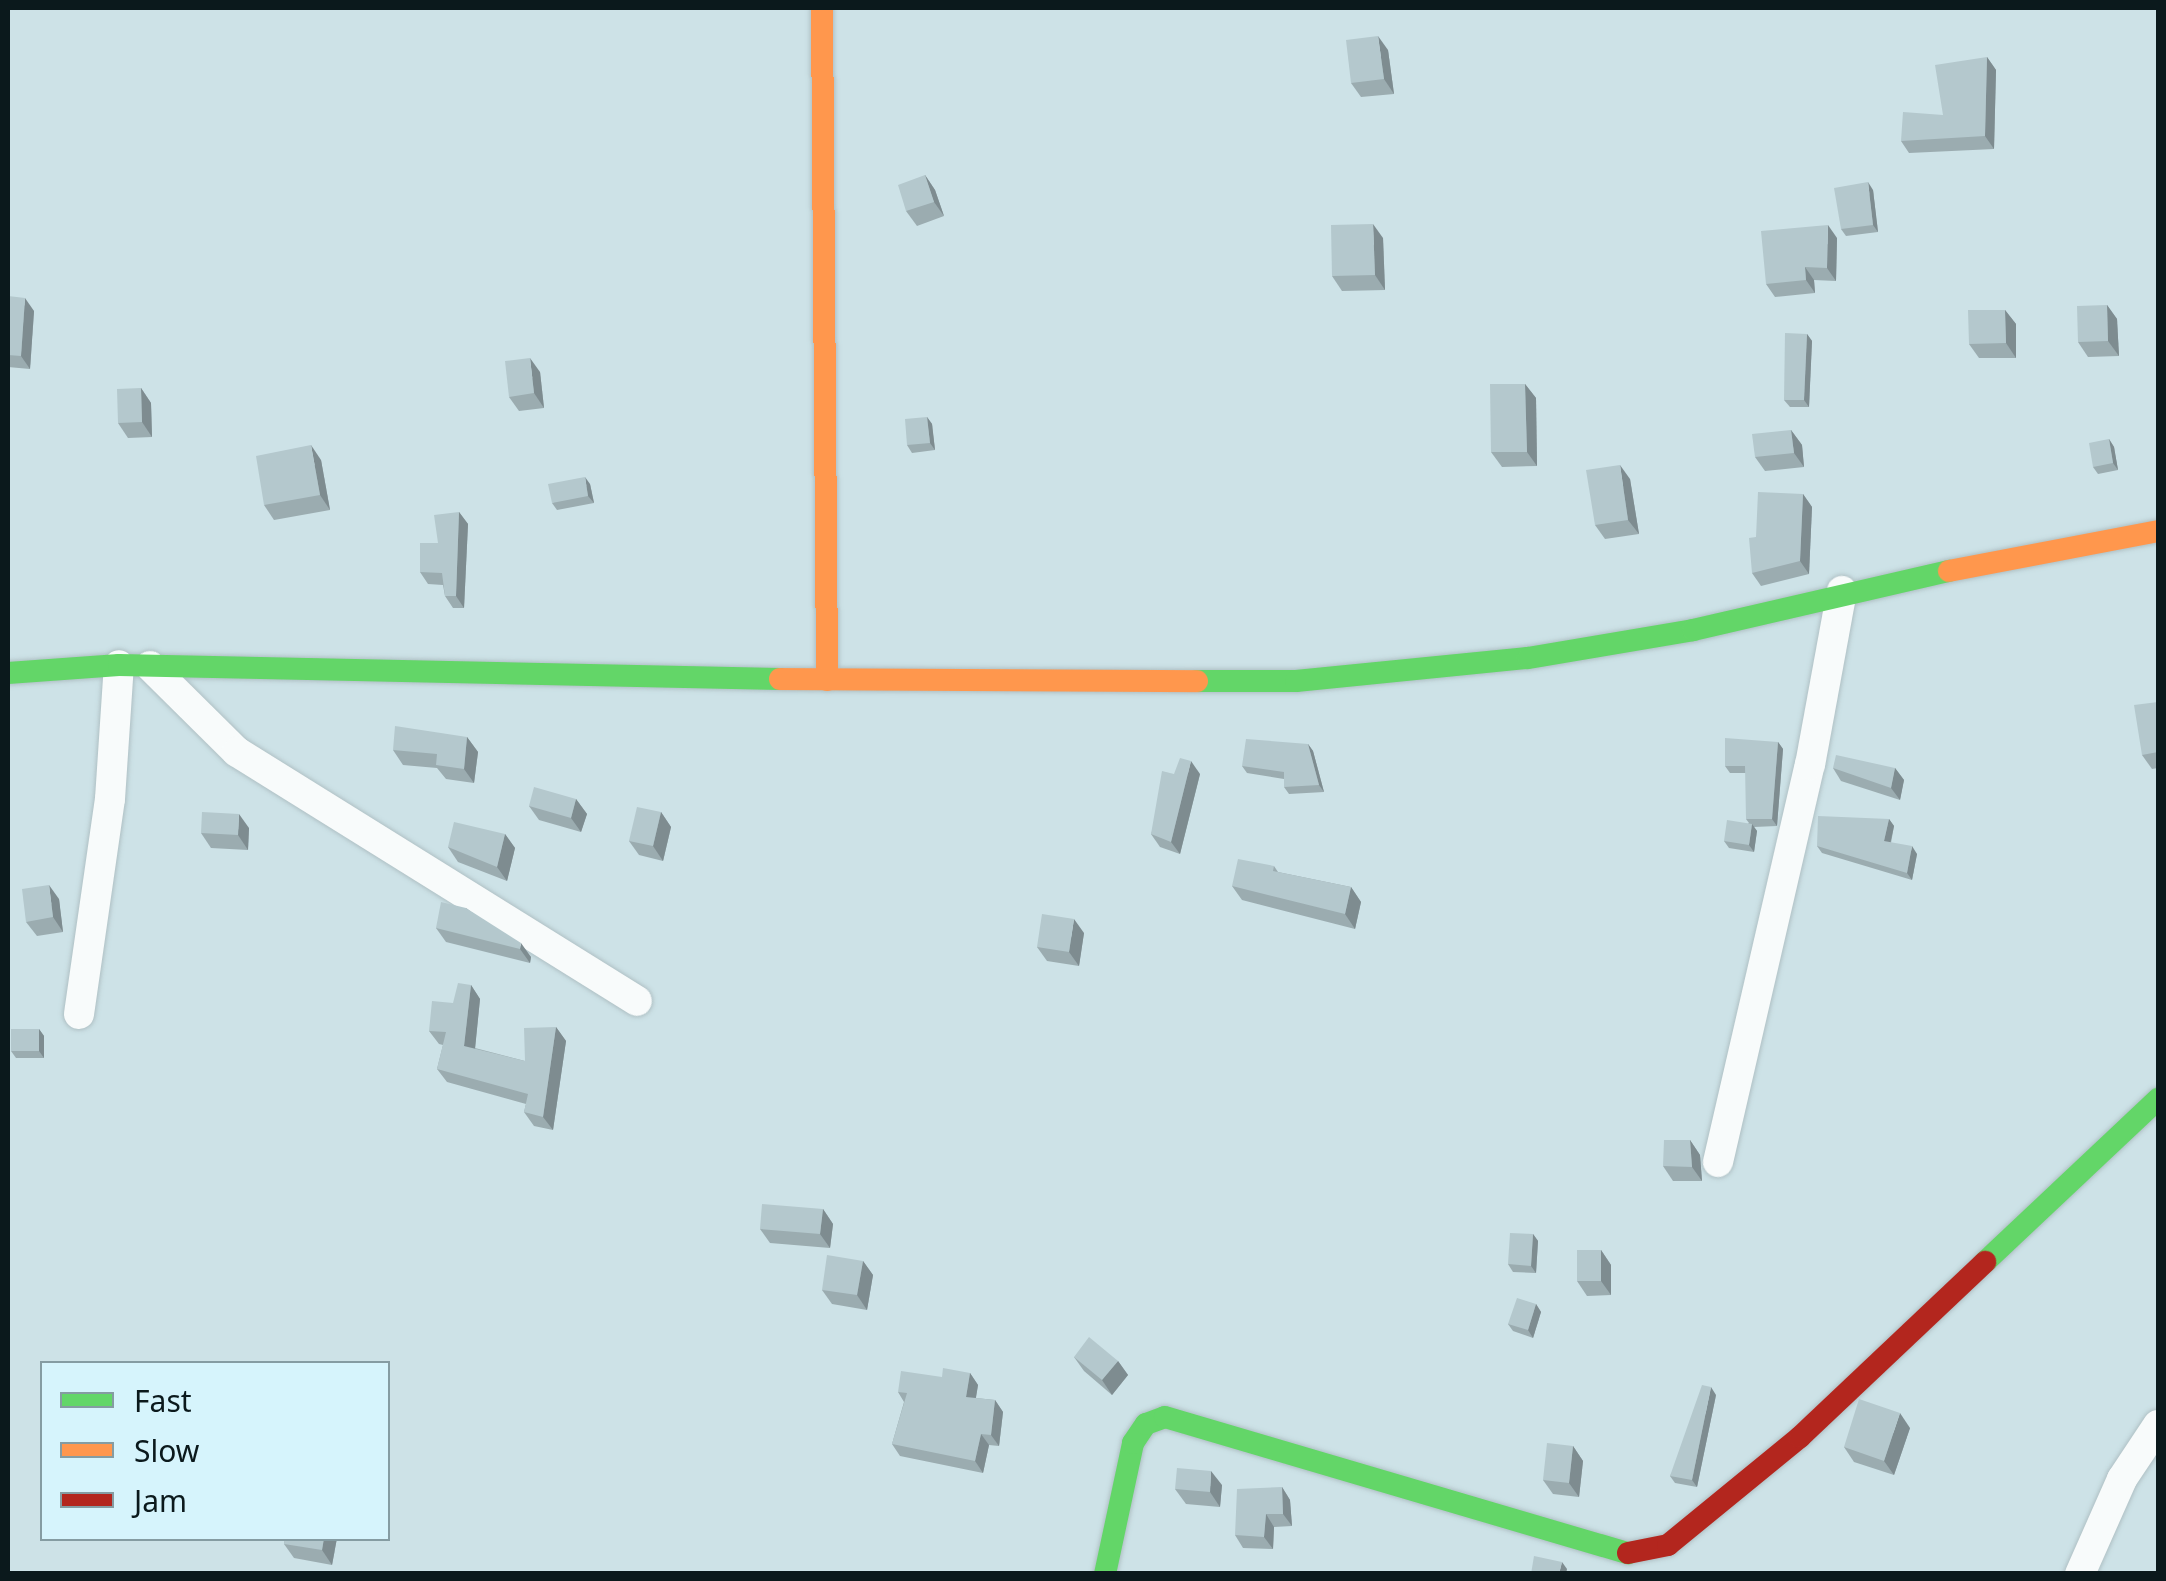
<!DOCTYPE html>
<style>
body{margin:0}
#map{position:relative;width:2166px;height:1581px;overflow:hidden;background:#cde2e7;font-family:"Noto Sans",sans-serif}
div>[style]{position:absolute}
.roads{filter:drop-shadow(0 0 2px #afc0c4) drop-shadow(0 0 2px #afc0c4)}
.street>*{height:30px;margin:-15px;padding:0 15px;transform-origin:15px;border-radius:15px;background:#f8fbfb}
.fast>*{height:22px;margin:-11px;padding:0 11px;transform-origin:11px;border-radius:11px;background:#63d668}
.slow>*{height:22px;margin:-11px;padding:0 11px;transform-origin:11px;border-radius:11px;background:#ff974d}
.jam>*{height:22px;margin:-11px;padding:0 11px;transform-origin:11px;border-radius:11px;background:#b3261e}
.wall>*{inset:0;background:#9bacb0}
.shaded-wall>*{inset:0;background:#7e8c90}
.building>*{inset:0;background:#b4c8cd}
span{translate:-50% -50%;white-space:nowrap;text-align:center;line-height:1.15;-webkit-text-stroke:9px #d6f4fc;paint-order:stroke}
.frame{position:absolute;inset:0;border:10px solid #0b191c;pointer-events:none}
.legend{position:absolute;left:40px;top:1361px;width:350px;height:180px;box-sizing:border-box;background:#d6f4fc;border:2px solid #859ca2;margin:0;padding:12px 18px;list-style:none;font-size:30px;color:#0b191c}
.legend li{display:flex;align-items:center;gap:20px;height:50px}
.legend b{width:50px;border:2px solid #859ca2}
</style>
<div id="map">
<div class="roads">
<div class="street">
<div style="left:150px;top:666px;width:122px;rotate:44.7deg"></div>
<div style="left:237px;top:752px;width:471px;rotate:31.9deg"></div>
<div style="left:79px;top:1014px;width:217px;rotate:-81.8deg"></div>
<div style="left:110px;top:799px;width:134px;rotate:-86.2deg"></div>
<div style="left:1718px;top:1162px;width:408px;rotate:-77deg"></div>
<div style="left:1810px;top:765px;width:177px;rotate:-79.6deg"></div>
<div style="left:2080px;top:1574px;width:104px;rotate:-66.1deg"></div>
<div style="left:2122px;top:1479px;width:65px;rotate:-56.3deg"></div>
</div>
<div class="fast">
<div style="left:8px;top:673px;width:111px;rotate:-4.1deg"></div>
<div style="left:119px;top:665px;width:661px;rotate:1.21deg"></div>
<div style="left:1197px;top:681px;width:99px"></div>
<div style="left:1296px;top:681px;width:233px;rotate:-5.7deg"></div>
<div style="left:1528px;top:658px;width:167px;rotate:-9.6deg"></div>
<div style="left:1693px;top:630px;width:263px;rotate:-13deg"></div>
<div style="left:1985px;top:1262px;width:238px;rotate:-43.3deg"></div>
<div style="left:1105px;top:1574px;width:134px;rotate:-77.9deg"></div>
<div style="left:1133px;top:1443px;width:23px;rotate:-56deg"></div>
<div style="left:1146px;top:1424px;width:20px;rotate:-20deg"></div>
<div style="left:1165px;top:1417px;width:483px;rotate:16.4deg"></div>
</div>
<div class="slow">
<div style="left:822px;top:8px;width:672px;rotate:89.57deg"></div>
<div style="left:1949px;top:571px;width:213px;rotate:-10.8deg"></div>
<div style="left:780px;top:679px;width:417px;rotate:0.3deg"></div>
</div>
<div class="jam">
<div style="left:1628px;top:1553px;width:41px;rotate:-11.3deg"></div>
<div style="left:1668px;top:1545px;width:171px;rotate:-39.3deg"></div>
<div style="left:1800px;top:1437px;width:255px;rotate:-43.4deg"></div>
</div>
</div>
<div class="wall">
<div style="clip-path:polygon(1388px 50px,1394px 94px,1361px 97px,1351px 83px)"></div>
<div style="clip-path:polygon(1987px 57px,1996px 70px,1994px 149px,1909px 153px,1901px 141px,1943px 115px)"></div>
<div style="clip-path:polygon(925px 175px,935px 190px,944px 216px,917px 226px,906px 211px)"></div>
<div style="clip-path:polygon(1873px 190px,1878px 232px,1846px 236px,1841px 229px)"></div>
<div style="clip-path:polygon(1383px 238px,1385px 290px,1342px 291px,1332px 276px)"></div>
<div style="clip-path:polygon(1837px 238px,1836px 281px,1814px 280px,1815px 293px,1775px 297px,1766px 284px)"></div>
<div style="clip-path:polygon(8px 296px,34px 311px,30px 369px,8px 367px)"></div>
<div style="clip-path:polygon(2107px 305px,2117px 319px,2119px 356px,2088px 357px,2078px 342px)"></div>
<div style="clip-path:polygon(2005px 310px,2016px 324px,2016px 358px,1979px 358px,1969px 344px)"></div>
<div style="clip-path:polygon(1807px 334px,1812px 341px,1809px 407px,1790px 407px,1784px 400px)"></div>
<div style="clip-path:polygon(540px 372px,544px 408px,519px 411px,509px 397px)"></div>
<div style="clip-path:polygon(1525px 384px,1536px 398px,1537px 466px,1502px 467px,1491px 452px)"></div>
<div style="clip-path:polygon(141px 388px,151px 403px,152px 437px,128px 438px,118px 423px)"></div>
<div style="clip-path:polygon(927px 417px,932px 424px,935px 450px,912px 453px,907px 445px)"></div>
<div style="clip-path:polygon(1791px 430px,1802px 445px,1804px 467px,1765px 471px,1755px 457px)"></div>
<div style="clip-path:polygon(2109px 439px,2114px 447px,2118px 470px,2098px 474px,2093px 467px)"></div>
<div style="clip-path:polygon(321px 460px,330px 510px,274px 520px,264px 505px)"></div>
<div style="clip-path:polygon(1630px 479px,1639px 534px,1605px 539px,1595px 525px)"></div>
<div style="clip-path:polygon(590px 484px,594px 503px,557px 510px,552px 503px)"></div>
<div style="clip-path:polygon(1803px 494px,1812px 507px,1809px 574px,1761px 586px,1752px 573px,1756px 537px)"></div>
<div style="clip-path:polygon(459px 512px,468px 524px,464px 608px,453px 608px,445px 596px,443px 585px,428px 584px,420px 572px)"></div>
<div style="clip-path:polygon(2158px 702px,2158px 768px,2152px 769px,2142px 755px)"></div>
<div style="clip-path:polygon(467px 737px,478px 752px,474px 783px,446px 779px,437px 768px,403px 765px,393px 750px)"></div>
<div style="clip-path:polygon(1778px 742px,1783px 749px,1777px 826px,1754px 827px,1757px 831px,1754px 852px,1729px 848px,1724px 841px,1749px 823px,1746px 819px,1746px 773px,1730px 773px,1725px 766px)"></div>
<div style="clip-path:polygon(1308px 744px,1313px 751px,1324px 792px,1289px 794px,1284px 787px,1284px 779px,1247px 773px,1242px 766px)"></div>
<div style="clip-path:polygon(1833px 768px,1895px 768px,1904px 780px,1900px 800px,1841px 781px)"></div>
<div style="clip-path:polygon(1174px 774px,1200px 774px,1180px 854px,1160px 847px,1151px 834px)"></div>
<div style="clip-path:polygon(576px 799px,587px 814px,581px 832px,539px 820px,529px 806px)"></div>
<div style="clip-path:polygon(661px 812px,671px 827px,663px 861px,639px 855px,629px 841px)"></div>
<div style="clip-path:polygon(1889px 819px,1894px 826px,1891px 843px,1917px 854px,1912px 880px,1822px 853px,1817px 846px)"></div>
<div style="clip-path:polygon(249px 828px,248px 850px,211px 848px,201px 833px)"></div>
<div style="clip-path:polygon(505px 834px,515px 848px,507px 881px,458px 862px,448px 847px)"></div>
<div style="clip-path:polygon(1274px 866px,1278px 872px,1351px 887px,1361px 902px,1355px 929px,1242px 900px,1232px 886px)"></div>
<div style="clip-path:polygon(59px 899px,63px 932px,37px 936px,26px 922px)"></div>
<div style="clip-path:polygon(466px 908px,531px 957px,530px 963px,446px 942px,436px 928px)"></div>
<div style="clip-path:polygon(1084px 933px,1079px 966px,1047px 961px,1037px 947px)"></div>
<div style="clip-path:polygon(471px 985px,480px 999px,475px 1048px,525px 1061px,556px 1027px,566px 1041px,553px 1130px,534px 1126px,524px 1112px,526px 1104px,447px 1082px,437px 1069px,443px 1045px,439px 1044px,429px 1031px)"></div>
<div style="clip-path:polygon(39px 1029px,44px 1036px,44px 1058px,16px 1058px,11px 1051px)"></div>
<div style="clip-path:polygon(1690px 1140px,1700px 1155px,1702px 1181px,1673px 1181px,1663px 1166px)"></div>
<div style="clip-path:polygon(823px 1209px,833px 1224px,830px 1248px,770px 1243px,760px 1229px)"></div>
<div style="clip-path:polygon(1533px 1234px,1538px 1241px,1536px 1273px,1513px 1272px,1508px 1264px)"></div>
<div style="clip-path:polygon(1601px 1250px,1611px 1265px,1611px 1295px,1587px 1296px,1577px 1281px)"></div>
<div style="clip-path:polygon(863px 1261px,873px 1275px,867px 1310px,832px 1304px,822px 1290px)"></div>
<div style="clip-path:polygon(1536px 1304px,1541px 1312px,1533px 1338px,1513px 1331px,1508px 1324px)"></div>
<div style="clip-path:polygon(1074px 1357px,1118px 1361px,1128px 1375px,1112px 1395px,1084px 1371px)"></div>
<div style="clip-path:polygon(970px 1373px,978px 1385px,976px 1398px,995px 1400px,1003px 1412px,999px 1446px,989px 1445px,983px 1473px,900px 1456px,892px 1444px,904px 1402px,898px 1392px,942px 1377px)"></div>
<div style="clip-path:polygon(1716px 1395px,1697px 1487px,1675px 1483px,1670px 1476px)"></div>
<div style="clip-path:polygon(1910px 1428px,1894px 1475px,1854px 1462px,1844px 1447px)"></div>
<div style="clip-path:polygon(1573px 1446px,1583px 1461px,1579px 1497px,1553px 1494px,1543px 1480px)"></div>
<div style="clip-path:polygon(1222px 1485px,1220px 1507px,1186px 1504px,1175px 1489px)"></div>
<div style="clip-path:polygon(1282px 1487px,1290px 1500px,1292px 1526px,1274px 1527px,1273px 1549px,1243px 1548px,1235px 1535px)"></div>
<div style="clip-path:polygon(285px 1538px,337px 1538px,332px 1565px,294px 1558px,284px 1544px)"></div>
</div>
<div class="shaded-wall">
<div style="clip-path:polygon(1378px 36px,1388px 50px,1394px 94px,1384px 79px)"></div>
<div style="clip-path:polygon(1987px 57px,1996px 70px,1994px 149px,1985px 136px)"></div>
<div style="clip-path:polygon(925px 175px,935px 190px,944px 216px,934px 202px)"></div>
<div style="clip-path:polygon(1868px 182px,1873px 190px,1878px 232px,1873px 225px)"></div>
<div style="clip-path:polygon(1373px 224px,1383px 238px,1385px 290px,1375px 275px)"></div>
<div style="clip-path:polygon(1828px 225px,1837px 238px,1836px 281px,1827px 268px)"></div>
<div style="clip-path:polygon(1805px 267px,1814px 280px,1815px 293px,1806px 280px)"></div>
<div style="clip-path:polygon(25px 298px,34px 311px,30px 369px,21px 356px)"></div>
<div style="clip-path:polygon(2107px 305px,2117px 319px,2119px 356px,2108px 341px)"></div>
<div style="clip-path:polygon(2005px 310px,2016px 324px,2016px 358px,2006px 343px)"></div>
<div style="clip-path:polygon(1807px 334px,1812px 341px,1809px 407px,1804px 400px)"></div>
<div style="clip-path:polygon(530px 358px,540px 372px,544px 408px,534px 393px)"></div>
<div style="clip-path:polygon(1525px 384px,1536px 398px,1537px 466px,1527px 452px)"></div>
<div style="clip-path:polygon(141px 388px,151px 403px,152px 437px,142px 422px)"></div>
<div style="clip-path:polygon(927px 417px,932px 424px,935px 450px,930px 443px)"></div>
<div style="clip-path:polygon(1791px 430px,1802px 445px,1804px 467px,1794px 453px)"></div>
<div style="clip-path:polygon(2109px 439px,2114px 447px,2118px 470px,2113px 463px)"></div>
<div style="clip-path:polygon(311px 445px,321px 460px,330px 510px,320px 495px)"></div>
<div style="clip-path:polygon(1620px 465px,1630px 479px,1639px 534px,1628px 520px)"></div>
<div style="clip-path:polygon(585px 477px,590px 484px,594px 503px,588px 496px)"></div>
<div style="clip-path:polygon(1803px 494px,1812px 507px,1809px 574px,1800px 561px)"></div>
<div style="clip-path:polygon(459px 512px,468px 524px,464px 608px,456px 596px)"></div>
<div style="clip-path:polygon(467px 737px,478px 752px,474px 783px,464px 769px)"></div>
<div style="clip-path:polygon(1778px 742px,1783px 749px,1777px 826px,1772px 819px)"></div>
<div style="clip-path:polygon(1308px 744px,1313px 751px,1324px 792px,1319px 785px)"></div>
<div style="clip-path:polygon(1191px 761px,1200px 774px,1180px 854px,1171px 842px)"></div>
<div style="clip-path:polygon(1895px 768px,1904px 780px,1900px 800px,1891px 788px)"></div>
<div style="clip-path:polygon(576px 799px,587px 814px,581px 832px,571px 818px)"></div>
<div style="clip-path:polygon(661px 812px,671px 827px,663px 861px,653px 846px)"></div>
<div style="clip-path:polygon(239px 814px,249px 828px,248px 850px,238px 835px)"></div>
<div style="clip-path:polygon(1889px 819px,1894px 826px,1889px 849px,1884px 841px)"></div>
<div style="clip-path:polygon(1752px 824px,1757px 831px,1754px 852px,1749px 845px)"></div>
<div style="clip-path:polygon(505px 834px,515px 848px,507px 881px,497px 867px)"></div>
<div style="clip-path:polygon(1912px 846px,1917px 854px,1912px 880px,1907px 873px)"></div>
<div style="clip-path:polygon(49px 885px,59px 899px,63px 932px,53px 917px)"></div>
<div style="clip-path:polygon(1351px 887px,1361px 902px,1355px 929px,1345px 914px)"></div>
<div style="clip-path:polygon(1074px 919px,1084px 933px,1079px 966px,1069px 952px)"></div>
<div style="clip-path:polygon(521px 943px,531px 957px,530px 963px,520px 949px)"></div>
<div style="clip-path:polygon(471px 985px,480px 999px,474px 1059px,464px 1046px)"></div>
<div style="clip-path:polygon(556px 1027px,566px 1041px,553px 1130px,543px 1117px)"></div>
<div style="clip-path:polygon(39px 1029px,44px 1036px,44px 1058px,39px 1051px)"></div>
<div style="clip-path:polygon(1690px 1140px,1700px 1155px,1702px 1181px,1692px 1167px)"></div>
<div style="clip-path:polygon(823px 1209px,833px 1224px,830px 1248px,820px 1234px)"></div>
<div style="clip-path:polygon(1533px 1234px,1538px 1241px,1536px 1273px,1531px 1266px)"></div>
<div style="clip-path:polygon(1601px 1250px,1611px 1265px,1611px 1295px,1601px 1281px)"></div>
<div style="clip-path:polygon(863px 1261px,873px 1275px,867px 1310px,857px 1295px)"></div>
<div style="clip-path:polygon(1536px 1304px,1541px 1312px,1533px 1338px,1528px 1330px)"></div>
<div style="clip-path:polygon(1118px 1361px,1128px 1375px,1112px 1395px,1102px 1380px)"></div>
<div style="clip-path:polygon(970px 1373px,978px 1385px,974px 1408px,966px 1397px)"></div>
<div style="clip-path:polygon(1711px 1387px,1716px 1395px,1697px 1487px,1692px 1480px)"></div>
<div style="clip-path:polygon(995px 1400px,1003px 1412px,999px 1446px,991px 1435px)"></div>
<div style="clip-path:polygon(1900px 1413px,1910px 1428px,1894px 1475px,1884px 1461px)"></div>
<div style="clip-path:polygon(981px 1434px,989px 1445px,983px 1473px,975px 1461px)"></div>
<div style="clip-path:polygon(1573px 1446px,1583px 1461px,1579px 1497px,1569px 1483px)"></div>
<div style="clip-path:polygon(1211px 1471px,1222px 1485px,1220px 1507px,1210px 1492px)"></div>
<div style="clip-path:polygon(1282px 1487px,1290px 1500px,1292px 1526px,1283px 1514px)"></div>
<div style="clip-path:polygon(1266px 1514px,1274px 1527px,1273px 1549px,1264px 1537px)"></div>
<div style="clip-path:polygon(324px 1538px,337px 1538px,332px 1565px,322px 1550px)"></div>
<div style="clip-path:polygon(1562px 1562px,1567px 1569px,1566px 1574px,1559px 1574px)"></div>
</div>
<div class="building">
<div style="clip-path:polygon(1378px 36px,1384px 79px,1351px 83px,1346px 40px)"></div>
<div style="clip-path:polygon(1987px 57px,1985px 136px,1901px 141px,1903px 112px,1943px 115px,1935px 65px)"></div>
<div style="clip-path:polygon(925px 175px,934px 202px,906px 211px,898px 185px)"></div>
<div style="clip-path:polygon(1868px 182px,1873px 225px,1841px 229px,1834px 188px)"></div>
<div style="clip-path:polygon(1373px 224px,1375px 275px,1332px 276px,1331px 225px)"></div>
<div style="clip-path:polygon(1828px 225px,1827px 268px,1805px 267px,1806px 280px,1766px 284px,1761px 231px)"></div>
<div style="clip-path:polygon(8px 296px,25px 298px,21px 356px,8px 355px)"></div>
<div style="clip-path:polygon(2107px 305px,2108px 341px,2078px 342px,2077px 306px)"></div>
<div style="clip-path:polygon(1968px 310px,2005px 310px,2006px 343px,1969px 344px)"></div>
<div style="clip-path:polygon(1785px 333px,1807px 334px,1804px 400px,1784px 400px)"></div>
<div style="clip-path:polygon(530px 358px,534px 393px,509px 397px,505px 361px)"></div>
<div style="clip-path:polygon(1490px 384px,1525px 384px,1527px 452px,1491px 452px)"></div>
<div style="clip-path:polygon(141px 388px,142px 422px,118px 423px,117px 389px)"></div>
<div style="clip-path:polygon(927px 417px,930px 443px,907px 445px,905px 419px)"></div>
<div style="clip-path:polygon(1791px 430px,1794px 453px,1755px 457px,1752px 434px)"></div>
<div style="clip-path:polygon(2109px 439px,2113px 463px,2093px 467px,2089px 443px)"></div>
<div style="clip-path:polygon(311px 445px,320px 495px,264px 505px,256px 456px)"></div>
<div style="clip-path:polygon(1620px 465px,1628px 520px,1595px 525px,1586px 470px)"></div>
<div style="clip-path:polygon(585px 477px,588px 496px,552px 503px,548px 484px)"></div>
<div style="clip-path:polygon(1758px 492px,1803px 494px,1800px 561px,1752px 573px,1749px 538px,1756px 537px)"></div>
<div style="clip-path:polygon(459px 512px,456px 596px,445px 596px,442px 573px,420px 572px,420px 543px,438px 543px,434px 515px)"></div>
<div style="clip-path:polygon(2158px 702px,2158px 752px,2142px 755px,2134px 705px)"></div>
<div style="clip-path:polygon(395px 726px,467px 737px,464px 769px,436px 765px,437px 754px,393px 750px)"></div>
<div style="clip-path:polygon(1725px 738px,1778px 742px,1772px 819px,1746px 819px,1745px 766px,1725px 766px)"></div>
<div style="clip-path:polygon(1246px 739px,1308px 744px,1319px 785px,1284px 787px,1284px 772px,1242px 766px)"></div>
<div style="clip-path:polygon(1836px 755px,1895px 768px,1891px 788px,1833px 768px)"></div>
<div style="clip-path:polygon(1180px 758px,1191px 761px,1171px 842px,1151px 834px,1162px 771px,1174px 774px)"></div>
<div style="clip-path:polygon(534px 787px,576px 799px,571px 818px,529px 806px)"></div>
<div style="clip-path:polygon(637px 807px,661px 812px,653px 846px,629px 841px)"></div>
<div style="clip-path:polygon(202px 812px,239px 814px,238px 835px,201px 833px)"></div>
<div style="clip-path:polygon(1818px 816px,1889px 819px,1884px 841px,1912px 846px,1907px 873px,1817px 846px)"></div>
<div style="clip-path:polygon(1727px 820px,1752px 824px,1749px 845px,1724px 841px)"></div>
<div style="clip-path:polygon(454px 822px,505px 834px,497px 867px,448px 847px)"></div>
<div style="clip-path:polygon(1238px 859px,1274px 866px,1273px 871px,1351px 887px,1345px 914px,1232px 886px)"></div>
<div style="clip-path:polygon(49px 885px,53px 917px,26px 922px,22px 889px)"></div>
<div style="clip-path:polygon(441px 902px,466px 908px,521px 943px,520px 949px,436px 928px)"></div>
<div style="clip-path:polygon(1042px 914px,1074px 919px,1069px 952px,1037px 947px)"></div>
<div style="clip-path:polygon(458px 983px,471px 985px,464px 1046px,525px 1061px,524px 1028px,556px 1027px,543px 1117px,524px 1112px,528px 1094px,437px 1069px,446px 1032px,429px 1031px,432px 1001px,453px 1003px)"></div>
<div style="clip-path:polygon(11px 1029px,39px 1029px,39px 1051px,11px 1051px)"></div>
<div style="clip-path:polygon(1664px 1140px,1690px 1140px,1692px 1167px,1663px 1166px)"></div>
<div style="clip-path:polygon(762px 1204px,823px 1209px,820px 1234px,760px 1229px)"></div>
<div style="clip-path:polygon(1510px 1233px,1533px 1234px,1531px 1266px,1508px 1264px)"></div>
<div style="clip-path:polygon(1577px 1250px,1601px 1250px,1601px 1281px,1577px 1281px)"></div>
<div style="clip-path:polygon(827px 1255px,863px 1261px,857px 1295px,822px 1290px)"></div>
<div style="clip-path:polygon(1517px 1298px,1536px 1304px,1528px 1330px,1508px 1324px)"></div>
<div style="clip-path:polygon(1089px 1337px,1118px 1361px,1102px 1380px,1074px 1357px)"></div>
<div style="clip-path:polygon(943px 1368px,970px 1373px,966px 1397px,995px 1400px,991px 1435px,981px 1434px,975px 1461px,892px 1444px,907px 1393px,898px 1392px,901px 1371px,942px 1377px)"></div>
<div style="clip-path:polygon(1702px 1385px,1711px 1387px,1692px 1480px,1670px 1476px)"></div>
<div style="clip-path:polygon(1859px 1399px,1900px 1413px,1884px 1461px,1844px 1447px)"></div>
<div style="clip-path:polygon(1547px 1443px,1573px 1446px,1569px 1483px,1543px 1480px)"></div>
<div style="clip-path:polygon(1177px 1468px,1211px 1471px,1210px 1492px,1175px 1489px)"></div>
<div style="clip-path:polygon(1282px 1487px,1283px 1514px,1266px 1514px,1264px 1537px,1235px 1535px,1237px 1489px)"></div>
<div style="clip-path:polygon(285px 1538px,324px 1538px,322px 1550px,284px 1544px)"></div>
<div style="clip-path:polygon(1534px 1556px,1562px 1562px,1559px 1574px,1531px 1574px)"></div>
</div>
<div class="frame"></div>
<ul class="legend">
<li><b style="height:12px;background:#63d668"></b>Fast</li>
<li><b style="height:12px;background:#ff974d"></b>Slow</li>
<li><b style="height:12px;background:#b3261e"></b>Jam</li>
</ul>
</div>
